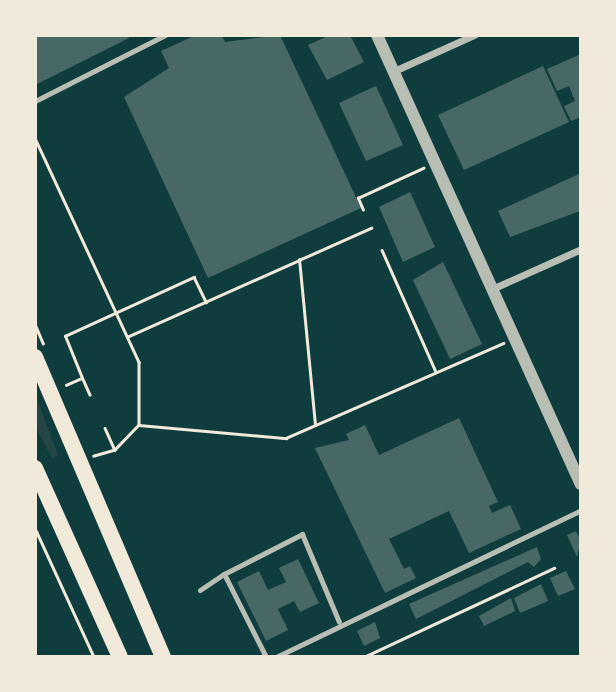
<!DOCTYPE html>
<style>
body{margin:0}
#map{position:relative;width:616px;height:692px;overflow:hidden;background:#0f3d3e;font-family:"Fira Sans Condensed",sans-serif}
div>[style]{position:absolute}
.green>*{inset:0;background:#244646}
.building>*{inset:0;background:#486865}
.path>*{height:2.5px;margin:-1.25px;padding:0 1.25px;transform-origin:1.25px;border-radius:1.25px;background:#f1e9da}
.service>*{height:5px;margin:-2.5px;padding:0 2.5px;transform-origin:2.5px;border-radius:2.5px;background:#b8beb3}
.minor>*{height:7px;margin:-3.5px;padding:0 3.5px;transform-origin:3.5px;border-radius:3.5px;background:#b8beb3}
.tertiary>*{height:12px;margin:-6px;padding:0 6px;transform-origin:6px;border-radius:6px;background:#b8beb3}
.primary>*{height:16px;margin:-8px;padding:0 8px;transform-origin:8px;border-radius:8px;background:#f1e9da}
span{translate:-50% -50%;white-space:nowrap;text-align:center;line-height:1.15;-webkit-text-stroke:7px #f1e9da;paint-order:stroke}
.frame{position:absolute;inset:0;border:37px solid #f1e9da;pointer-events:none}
</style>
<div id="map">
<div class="green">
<div style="clip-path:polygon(35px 394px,58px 455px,52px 458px,35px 426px)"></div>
</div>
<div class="building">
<div style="clip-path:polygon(35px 35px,127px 35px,129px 38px,35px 85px)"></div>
<div style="clip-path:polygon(196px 35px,221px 35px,225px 42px,280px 35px,361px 208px,208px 278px,124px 97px,169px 68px,161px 51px)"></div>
<div style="clip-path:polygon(330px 35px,350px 35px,364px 62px,327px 80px,308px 45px)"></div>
<div style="clip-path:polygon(581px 54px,581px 117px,571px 121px,564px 106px,575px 101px,569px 86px,557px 91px,547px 69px)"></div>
<div style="clip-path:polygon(543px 66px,569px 122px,464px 170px,438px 115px)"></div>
<div style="clip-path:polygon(376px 86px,403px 145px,366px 161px,339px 103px)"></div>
<div style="clip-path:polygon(581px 173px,580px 211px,510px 237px,498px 211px)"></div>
<div style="clip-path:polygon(410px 192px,435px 247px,403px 262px,379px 207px)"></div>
<div style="clip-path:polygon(443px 262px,482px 344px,450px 359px,413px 280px)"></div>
<div style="clip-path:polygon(459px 418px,498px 502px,489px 506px,492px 513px,510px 505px,521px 529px,469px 553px,449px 511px,389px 539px,404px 569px,410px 566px,416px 578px,385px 593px,315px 448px,349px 440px,346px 434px,365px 425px,379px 455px)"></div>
<div style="clip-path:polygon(576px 531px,581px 541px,577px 557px,567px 535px)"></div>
<div style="clip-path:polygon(537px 547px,541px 559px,534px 567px,528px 562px,416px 619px,409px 604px)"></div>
<div style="clip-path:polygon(298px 559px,319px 603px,300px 612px,294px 601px,278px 609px,288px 630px,266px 641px,237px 582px,259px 571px,268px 590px,286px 582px,279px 568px)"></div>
<div style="clip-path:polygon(566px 571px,575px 589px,558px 596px,550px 578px)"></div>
<div style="clip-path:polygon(541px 584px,548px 601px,520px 613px,514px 598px)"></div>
<div style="clip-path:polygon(511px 598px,515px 611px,484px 626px,479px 616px)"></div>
<div style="clip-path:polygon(375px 622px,380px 638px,364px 646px,357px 631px)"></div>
</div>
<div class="path">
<div style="left:35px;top:138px;width:247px;rotate:65.1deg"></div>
<div style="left:139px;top:362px;width:63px;rotate:90deg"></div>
<div style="left:139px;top:425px;width:35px;rotate:134deg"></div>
<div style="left:115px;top:450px;width:22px;rotate:164deg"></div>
<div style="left:363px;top:210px;width:13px;rotate:-113deg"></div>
<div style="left:358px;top:198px;width:72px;rotate:-24.8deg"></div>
<div style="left:382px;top:250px;width:133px;rotate:66.1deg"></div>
<div style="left:35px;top:324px;width:21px;rotate:67deg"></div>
<div style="left:127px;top:337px;width:188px;rotate:-24.1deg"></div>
<div style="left:83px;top:379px;width:17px;rotate:66deg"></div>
<div style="left:66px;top:385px;width:17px;rotate:-24deg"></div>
<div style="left:82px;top:378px;width:45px;rotate:-112deg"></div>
<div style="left:65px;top:336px;width:142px;rotate:-24.6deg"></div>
<div style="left:194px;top:277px;width:28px;rotate:64deg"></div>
<div style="left:139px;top:425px;width:148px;rotate:5.1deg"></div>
<div style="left:286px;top:438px;width:237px;rotate:-23.6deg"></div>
<div style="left:315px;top:425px;width:166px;rotate:-95.5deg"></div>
<div style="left:299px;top:260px;width:79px;rotate:-24deg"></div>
<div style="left:105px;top:428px;width:24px;rotate:66deg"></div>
<div style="left:35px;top:528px;width:142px;rotate:65.4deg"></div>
<div style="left:364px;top:657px;width:210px;rotate:-25.1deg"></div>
</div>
<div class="service">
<div style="left:35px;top:101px;width:146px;rotate:-26.9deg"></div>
<div style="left:200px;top:590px;width:29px;rotate:-34deg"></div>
<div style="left:266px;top:657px;width:93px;rotate:-116.8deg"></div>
<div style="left:224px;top:574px;width:88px;rotate:-27.1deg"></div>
<div style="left:302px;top:534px;width:95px;rotate:67.2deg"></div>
<div style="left:276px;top:657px;width:339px;rotate:-25.7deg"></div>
</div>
<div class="minor">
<div style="left:394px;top:71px;width:88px;rotate:-24.2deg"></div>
<div style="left:494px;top:288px;width:95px;rotate:-24.1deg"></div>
</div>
<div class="tertiary">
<div style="left:377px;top:35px;width:493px;rotate:65.6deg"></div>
</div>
<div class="primary">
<div style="left:35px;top:357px;width:326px;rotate:66.9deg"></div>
<div style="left:35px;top:468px;width:207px;rotate:65.8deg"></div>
</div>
<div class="frame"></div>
</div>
